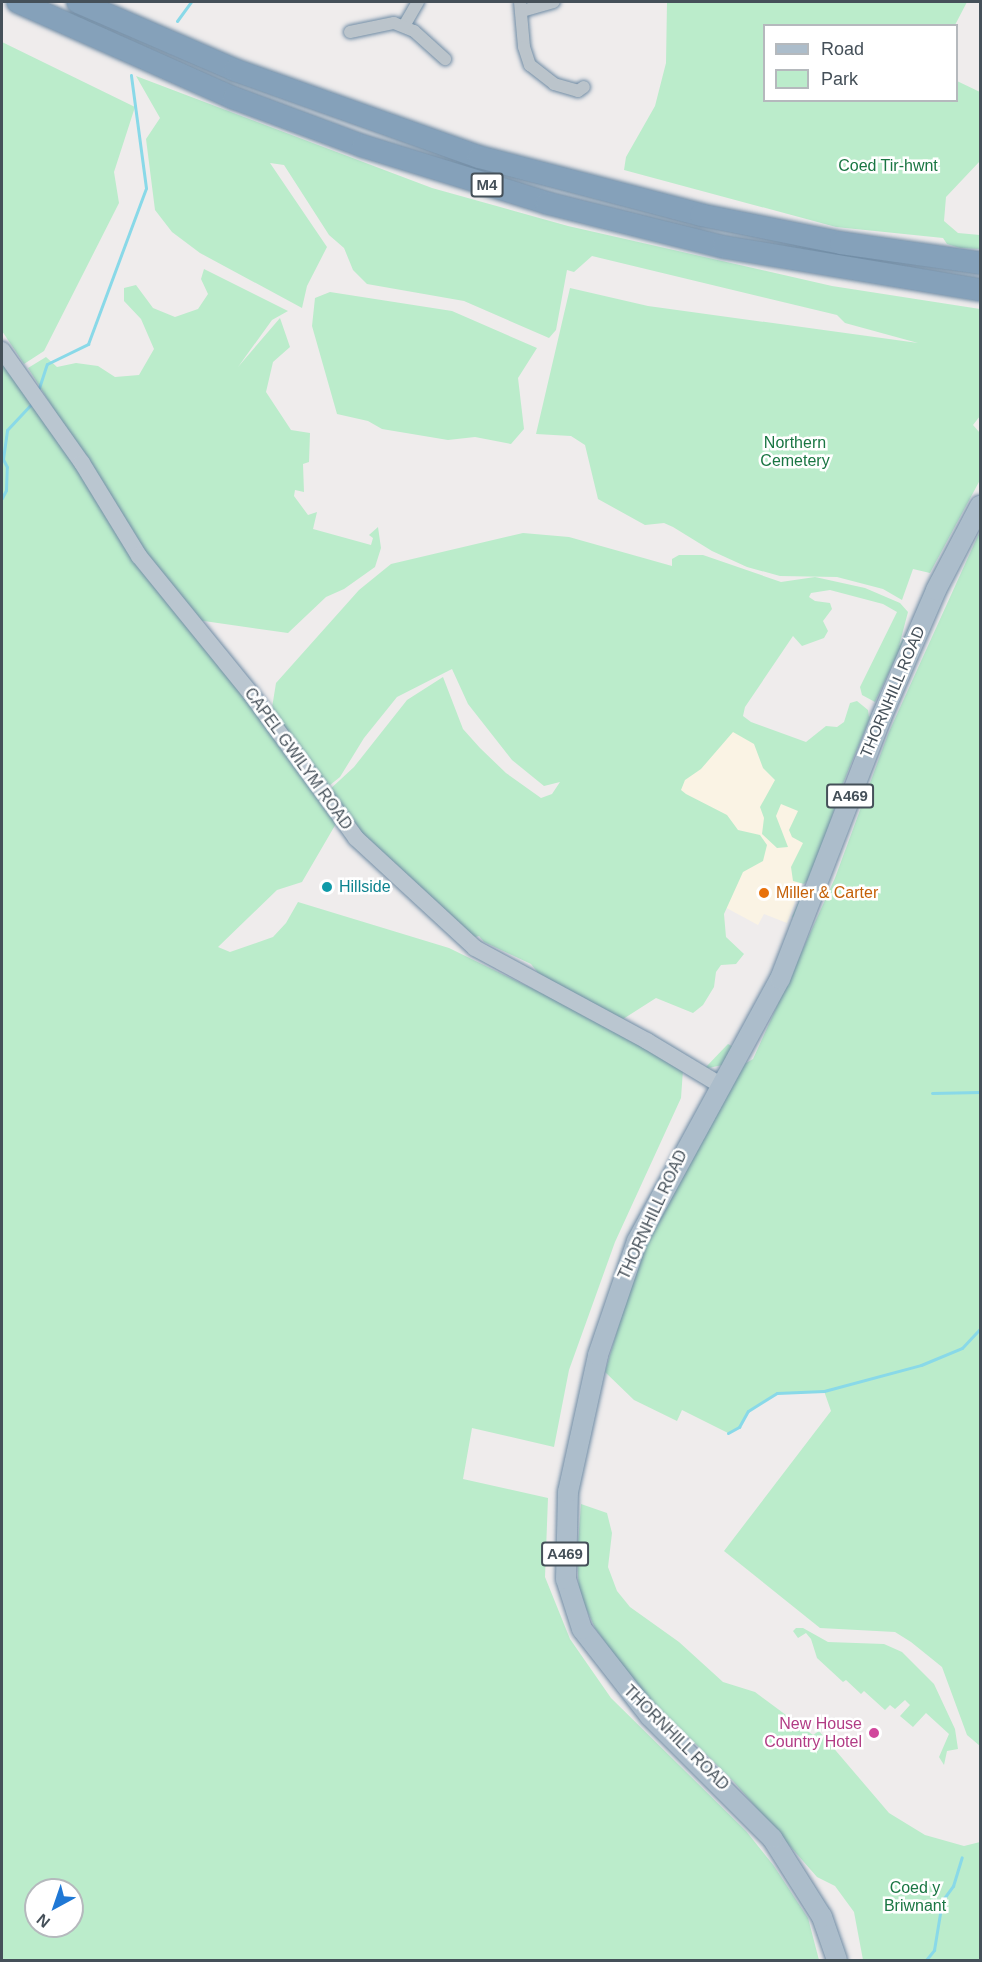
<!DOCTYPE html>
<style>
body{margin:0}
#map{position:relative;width:982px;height:1962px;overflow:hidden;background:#efecec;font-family:Helvetica,sans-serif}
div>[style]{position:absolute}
.commercial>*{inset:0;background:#faf3e4}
.green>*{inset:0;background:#bbeccb}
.stream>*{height:3px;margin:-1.5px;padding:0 1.5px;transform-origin:1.5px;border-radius:1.5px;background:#89d9e8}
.roads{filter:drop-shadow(0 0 2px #708ca5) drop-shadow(0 0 2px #708ca5)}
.street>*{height:12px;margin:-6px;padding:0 6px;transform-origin:6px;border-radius:6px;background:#bbc4cb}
.secondary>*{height:16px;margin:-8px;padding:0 8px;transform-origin:8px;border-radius:8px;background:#bac6d0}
.primary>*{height:20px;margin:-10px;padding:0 10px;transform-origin:10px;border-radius:10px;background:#acbdcb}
.highway>*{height:22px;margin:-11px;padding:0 11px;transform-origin:11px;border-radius:11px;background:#85a1ba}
.dots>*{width:16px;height:16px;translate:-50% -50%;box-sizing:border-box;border:3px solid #fff;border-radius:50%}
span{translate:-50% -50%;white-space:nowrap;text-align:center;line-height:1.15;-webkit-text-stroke:5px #fff;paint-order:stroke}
.shield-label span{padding:2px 4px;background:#fff;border:2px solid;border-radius:4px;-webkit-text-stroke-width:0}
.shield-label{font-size:15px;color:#455059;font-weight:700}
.park-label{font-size:16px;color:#1a7643}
.street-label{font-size:16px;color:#455059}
.culture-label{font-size:16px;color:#0d838f}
.left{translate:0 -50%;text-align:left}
.food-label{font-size:16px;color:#c56008}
.hotel-label{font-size:16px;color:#b23c85}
.right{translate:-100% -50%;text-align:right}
.frame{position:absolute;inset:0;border:3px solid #455059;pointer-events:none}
.legend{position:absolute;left:763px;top:24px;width:195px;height:78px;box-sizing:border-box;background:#fff;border:2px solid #b5b9bd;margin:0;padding:8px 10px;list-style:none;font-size:18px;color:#455059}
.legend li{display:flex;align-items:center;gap:12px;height:30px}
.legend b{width:30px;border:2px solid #b5b9bd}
.north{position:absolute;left:24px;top:1878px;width:60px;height:60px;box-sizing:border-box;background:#fff;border:2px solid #b5b9bd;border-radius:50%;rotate:220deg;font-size:16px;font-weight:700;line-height:24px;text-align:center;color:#455059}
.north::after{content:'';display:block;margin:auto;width:21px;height:27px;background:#1f78d5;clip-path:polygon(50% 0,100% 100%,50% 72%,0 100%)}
</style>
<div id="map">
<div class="commercial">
<div style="clip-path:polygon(735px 724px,841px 781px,787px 923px,764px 914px,758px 925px,721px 905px,673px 800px,682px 780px)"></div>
</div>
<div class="green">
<div style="clip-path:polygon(667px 2px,967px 2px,955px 25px,764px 26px,764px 100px,956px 100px,957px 81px,980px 92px,980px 161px,946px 197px,944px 221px,958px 233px,980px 235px,980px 249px,960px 248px,947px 244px,943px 238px,836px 227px,624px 170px,626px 157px,655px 106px,666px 63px)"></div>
<div style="clip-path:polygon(2px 42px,135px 107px,114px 172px,119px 203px,44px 351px,24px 364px,2px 331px)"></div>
<div style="clip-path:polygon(136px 76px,432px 188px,568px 226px,832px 286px,980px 309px,980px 416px,973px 425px,980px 433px,980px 480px,930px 573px,913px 569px,902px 600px,883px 589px,837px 577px,780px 576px,747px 567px,712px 551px,673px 527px,664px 523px,645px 525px,598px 499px,585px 445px,571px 436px,536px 434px,570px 288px,648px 306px,918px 343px,845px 323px,837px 315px,592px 256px,574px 272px,567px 270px,556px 330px,549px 338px,464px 301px,367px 284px,353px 270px,344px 248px,329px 235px,284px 165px,270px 163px,327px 247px,307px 286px,302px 308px,200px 253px,172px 232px,155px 210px,146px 139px,160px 118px)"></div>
<div style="clip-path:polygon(204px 269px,288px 311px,272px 320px,238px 367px,280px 318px,290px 347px,273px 362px,266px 392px,291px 430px,310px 433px,309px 462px,303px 464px,304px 492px,295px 490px,294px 496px,308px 515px,317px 512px,313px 529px,371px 545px,373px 538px,369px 535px,378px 527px,381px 548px,375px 567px,344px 589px,326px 597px,288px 633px,197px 620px,137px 542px,28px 368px,46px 357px,57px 367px,76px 363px,98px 366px,115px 377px,139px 375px,154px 349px,141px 319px,124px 301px,124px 288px,136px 285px,153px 308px,175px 317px,198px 309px,208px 294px,201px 279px)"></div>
<div style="clip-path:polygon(330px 292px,452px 311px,537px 348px,518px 378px,524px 429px,511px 444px,475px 437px,448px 440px,382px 429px,368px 421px,337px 414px,312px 326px,315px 298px)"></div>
<div style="clip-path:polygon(evenodd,2px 356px,181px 613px,337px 822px,302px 882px,277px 890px,218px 947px,230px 952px,273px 937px,286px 923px,298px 902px,449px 948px,591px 1017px,683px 1070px,681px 1098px,615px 1242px,569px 1370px,554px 1447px,472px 1428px,463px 1479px,548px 1498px,545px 1577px,570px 1639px,611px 1698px,746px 1831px,774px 1866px,808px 1918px,819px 1960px,2px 1960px,2px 356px,36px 1890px,72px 1890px,72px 1926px,36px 1926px,36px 1890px)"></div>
<div style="clip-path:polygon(980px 531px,980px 1746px,967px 1735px,942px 1667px,911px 1642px,895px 1632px,820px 1628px,724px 1551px,831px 1411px,824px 1391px,777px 1393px,748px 1411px,739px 1427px,728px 1433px,682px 1410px,677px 1421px,634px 1400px,605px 1372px,632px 1280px,650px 1236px,741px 1066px,753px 1059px,835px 878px,888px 734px)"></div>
<div style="clip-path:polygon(523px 533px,569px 537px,672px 566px,672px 559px,679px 555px,703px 555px,781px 582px,815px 577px,865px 588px,900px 603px,908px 612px,899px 646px,913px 621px,875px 702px,862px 695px,860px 687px,897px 612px,883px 604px,830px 590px,811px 593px,809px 597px,815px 601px,830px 603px,832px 609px,823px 621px,828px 631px,824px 638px,802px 646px,793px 636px,745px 707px,743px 716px,751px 722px,806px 742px,826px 726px,837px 727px,844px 722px,850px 703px,857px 701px,868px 710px,869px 717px,872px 713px,842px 786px,798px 920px,792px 917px,809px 879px,804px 884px,793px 881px,791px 867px,803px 843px,792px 837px,789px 830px,798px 811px,781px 804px,776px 816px,788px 847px,777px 848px,762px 834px,764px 818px,760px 807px,775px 780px,763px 768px,754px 744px,733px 732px,701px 769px,685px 780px,681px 790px,686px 794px,727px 815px,738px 830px,760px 835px,767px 845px,763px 861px,743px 872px,724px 914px,726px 937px,744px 954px,736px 964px,721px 965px,716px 972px,714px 987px,703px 1005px,693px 1013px,656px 998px,620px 1021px,538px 973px,531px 964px,484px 942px,479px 936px,471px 938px,361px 835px,327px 792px,354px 767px,407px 700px,443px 677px,463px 729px,480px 748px,506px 773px,541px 798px,552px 794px,560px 782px,544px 786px,512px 760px,468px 704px,452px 669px,397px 697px,364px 738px,340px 777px,325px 789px,271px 714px,276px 683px,359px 590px,391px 564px)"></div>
<div style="clip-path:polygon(728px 1044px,737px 1049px,727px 1064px,704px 1069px)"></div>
<div style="clip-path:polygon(581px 1504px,607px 1513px,612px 1533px,608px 1567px,617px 1591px,630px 1607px,679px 1642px,723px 1682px,755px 1692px,813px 1735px,819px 1731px,889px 1813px,925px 1835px,964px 1846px,980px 1842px,980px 1960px,863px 1960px,854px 1912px,835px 1886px,817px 1877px,733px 1781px,636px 1685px,595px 1628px,579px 1593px,577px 1557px)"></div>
<div style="clip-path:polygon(796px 1628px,803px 1628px,828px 1642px,884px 1644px,902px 1652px,934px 1684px,955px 1729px,958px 1749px,947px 1751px,944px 1765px,939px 1757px,949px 1734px,926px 1713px,913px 1727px,900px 1716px,910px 1705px,905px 1700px,895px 1709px,890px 1705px,885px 1710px,864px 1691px,861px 1694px,846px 1680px,843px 1682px,817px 1658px,811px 1639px,806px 1633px,798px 1638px,793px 1631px)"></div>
</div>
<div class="stream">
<div style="left:177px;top:21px;width:24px;rotate:-54deg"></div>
<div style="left:39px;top:388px;width:25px;rotate:-72deg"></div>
<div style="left:47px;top:364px;width:46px;rotate:-26deg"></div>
<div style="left:88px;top:344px;width:166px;rotate:-69.6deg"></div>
<div style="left:146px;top:188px;width:114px;rotate:-97.6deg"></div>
<div style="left:2px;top:498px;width:9px;rotate:-63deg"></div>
<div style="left:6px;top:490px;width:23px;rotate:-88deg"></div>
<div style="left:7px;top:467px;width:9px;rotate:-117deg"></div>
<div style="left:3px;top:459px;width:29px;rotate:-82deg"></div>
<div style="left:7px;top:430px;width:38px;rotate:-47deg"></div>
<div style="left:932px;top:1093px;width:48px;rotate:-1.2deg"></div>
<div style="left:728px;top:1433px;width:13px;rotate:-29deg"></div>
<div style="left:739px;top:1427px;width:18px;rotate:-61deg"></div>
<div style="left:748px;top:1411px;width:34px;rotate:-32deg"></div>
<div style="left:777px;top:1393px;width:47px;rotate:-2.4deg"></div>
<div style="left:824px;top:1391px;width:100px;rotate:-15deg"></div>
<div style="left:921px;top:1365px;width:44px;rotate:-22.5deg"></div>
<div style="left:962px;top:1348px;width:26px;rotate:-47deg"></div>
<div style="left:926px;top:1960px;width:13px;rotate:-51deg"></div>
<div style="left:934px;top:1950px;width:50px;rotate:-80.7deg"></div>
<div style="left:942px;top:1901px;width:19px;rotate:-54deg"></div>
<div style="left:953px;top:1886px;width:30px;rotate:-73deg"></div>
</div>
<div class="roads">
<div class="street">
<div style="left:520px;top:2px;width:45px;rotate:84.9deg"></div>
<div style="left:524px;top:47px;width:19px;rotate:72deg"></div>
<div style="left:530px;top:65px;width:31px;rotate:38deg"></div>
<div style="left:554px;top:84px;width:25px;rotate:16deg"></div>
<div style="left:578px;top:91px;width:7px;rotate:-34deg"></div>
<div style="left:522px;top:11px;width:33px;rotate:-16deg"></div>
<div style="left:404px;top:26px;width:28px;rotate:-60deg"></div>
<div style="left:350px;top:32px;width:45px;rotate:-11.6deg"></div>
<div style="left:394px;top:23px;width:22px;rotate:22deg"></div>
<div style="left:414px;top:31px;width:42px;rotate:42.1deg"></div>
</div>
<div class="secondary">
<div style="left:2px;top:350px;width:138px;rotate:54.7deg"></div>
<div style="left:82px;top:463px;width:109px;rotate:58.5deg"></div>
<div style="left:139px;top:556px;width:178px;rotate:50.9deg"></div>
<div style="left:251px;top:694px;width:178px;rotate:53.9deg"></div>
<div style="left:356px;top:838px;width:162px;rotate:42.7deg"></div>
<div style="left:475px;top:948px;width:196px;rotate:28.4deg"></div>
<div style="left:647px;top:1041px;width:87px;rotate:31deg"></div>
</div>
<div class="primary">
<div style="left:837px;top:1960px;width:46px;rotate:-109.2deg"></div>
<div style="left:822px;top:1917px;width:93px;rotate:-122.3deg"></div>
<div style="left:772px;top:1838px;width:173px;rotate:-135deg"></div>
<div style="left:650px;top:1716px;width:110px;rotate:-128deg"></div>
<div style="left:582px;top:1629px;width:52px;rotate:-107.7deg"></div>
<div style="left:566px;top:1579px;width:87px;rotate:-88.7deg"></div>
<div style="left:568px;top:1492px;width:140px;rotate:-77.6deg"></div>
<div style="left:598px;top:1355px;width:120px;rotate:-71.1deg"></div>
<div style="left:637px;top:1241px;width:298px;rotate:-61.4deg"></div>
<div style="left:780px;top:979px;width:280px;rotate:-68.8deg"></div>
<div style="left:881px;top:718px;width:139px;rotate:-66.7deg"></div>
<div style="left:936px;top:590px;width:95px;rotate:-62.4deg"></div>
</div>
<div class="highway">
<div style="left:18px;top:2px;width:236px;rotate:24deg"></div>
<div style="left:234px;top:98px;width:138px;rotate:20.4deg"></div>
<div style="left:363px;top:146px;width:193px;rotate:17.2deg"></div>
<div style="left:547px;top:203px;width:182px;rotate:14deg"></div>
<div style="left:724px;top:247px;width:260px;rotate:9.5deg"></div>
<div style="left:78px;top:2px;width:171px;rotate:23.4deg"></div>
<div style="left:235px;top:70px;width:259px;rotate:19.6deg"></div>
<div style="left:479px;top:157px;width:229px;rotate:14.6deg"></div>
<div style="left:701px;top:215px;width:143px;rotate:11.3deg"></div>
<div style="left:841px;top:243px;width:140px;rotate:8.2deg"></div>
</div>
</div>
<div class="dots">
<div style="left:327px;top:887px;background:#0f9aa8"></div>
<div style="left:764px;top:893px;background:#e8710a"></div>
<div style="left:874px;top:1733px;background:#d1479c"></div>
</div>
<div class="shield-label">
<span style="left:487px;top:185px">M4</span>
<span style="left:850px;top:796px">A469</span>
<span style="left:565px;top:1554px">A469</span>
</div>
<div class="park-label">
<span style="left:888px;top:166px">Coed Tir-hwnt</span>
<span style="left:795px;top:452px">Northern<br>Cemetery</span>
<span style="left:915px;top:1897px">Coed y<br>Briwnant</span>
</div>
<div class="street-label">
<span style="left:893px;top:692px;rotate:-67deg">THORNHILL ROAD</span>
<span style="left:298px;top:759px;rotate:54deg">CAPEL GWILYM ROAD</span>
<span style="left:653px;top:1215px;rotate:-65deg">THORNHILL ROAD</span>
<span style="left:676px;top:1738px;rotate:45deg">THORNHILL ROAD</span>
</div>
<div class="culture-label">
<span class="left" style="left:339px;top:887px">Hillside</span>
</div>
<div class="food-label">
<span class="left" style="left:776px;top:893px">Miller &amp; Carter</span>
</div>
<div class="hotel-label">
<span class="right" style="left:862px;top:1733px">New House<br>Country Hotel</span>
</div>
<div class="frame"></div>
<ul class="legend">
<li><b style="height:8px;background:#acbdcb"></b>Road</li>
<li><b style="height:16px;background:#bbeccb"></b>Park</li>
</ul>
<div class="north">N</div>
</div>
